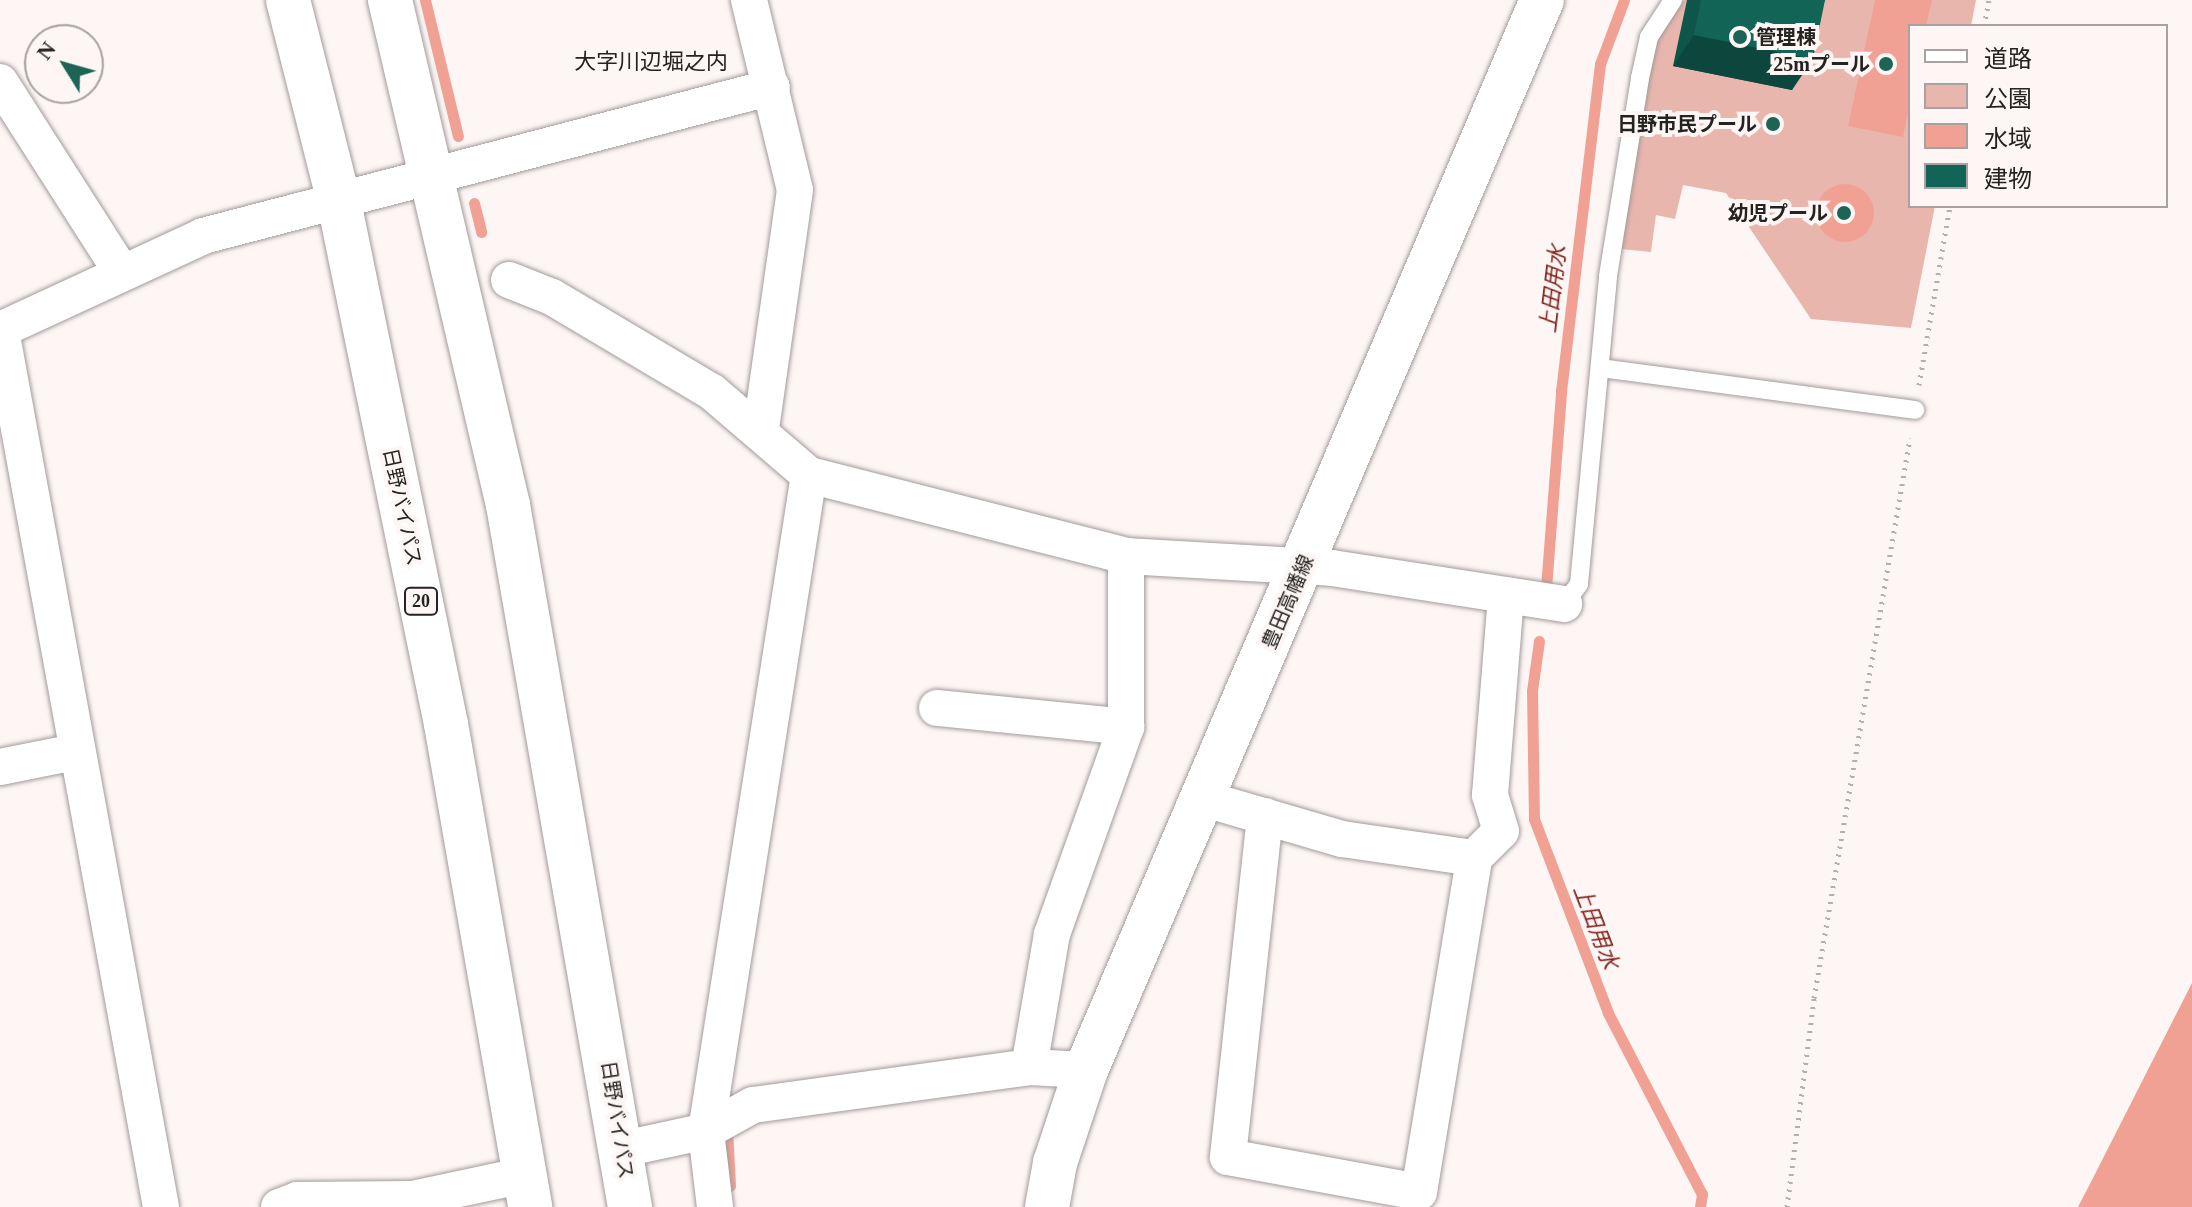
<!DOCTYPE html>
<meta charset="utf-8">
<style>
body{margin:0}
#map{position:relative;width:2192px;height:1207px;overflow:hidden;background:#fdf6f5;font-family:"Times New Roman","Noto Sans JP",serif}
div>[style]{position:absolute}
.green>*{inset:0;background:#e9b6ad}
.water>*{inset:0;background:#f1a194}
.round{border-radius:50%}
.stream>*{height:11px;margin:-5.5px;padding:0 5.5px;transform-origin:5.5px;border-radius:5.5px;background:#f1a194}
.path>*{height:5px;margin-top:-2.5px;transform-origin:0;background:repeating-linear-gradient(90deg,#b4afae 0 2px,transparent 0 8px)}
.roads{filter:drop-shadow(0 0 2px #a29b9a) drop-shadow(0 0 2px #a29b9a)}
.lane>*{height:18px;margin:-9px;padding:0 9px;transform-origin:9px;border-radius:9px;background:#fff}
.street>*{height:36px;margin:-18px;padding:0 18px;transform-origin:18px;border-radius:18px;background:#fff}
.secondary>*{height:44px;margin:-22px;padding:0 22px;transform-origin:22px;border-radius:22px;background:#fff}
.highway>*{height:44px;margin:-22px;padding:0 22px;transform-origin:22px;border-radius:22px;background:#fff}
.wall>*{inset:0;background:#0f564a}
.shaded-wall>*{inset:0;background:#0c463c}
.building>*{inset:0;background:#116456}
.dots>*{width:22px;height:22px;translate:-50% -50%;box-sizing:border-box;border:4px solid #fdf6f5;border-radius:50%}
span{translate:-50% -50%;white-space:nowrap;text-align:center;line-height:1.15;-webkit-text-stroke:8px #fdf6f5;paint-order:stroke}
.shield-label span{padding:2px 6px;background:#fdf6f5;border:2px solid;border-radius:6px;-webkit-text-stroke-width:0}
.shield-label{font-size:18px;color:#252222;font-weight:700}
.poi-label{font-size:20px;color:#252222;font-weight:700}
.left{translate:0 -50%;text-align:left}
.right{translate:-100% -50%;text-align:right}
.street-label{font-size:20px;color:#252222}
.neighbourhood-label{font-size:22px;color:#252222}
.water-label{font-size:22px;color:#81241c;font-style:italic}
.legend{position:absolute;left:1908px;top:24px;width:260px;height:184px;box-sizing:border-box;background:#fdf6f5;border:2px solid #a7a1a1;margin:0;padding:10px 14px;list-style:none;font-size:24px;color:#252222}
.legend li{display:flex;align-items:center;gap:16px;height:40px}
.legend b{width:40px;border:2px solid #a7a1a1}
.north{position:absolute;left:24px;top:24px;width:80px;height:80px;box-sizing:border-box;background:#fdf6f5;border:2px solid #a7a1a1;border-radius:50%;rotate:307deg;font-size:22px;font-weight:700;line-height:32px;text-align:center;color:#252222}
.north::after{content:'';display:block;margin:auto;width:28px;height:36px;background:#1e6456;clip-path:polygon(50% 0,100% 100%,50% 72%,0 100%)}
</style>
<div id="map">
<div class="green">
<div style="clip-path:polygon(1684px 0,1976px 0,1971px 26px,1910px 26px,1910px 206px,1935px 206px,1911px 328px,1811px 319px,1726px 193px,1683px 185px,1675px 219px,1656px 215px,1651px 252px,1621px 249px,1643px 63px,1670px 15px)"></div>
</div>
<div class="water">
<div style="clip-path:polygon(1875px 0,1932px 0,1926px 26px,1910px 26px,1910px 102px,1903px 137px,1848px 126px)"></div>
<div class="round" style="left:1816px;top:184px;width:58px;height:58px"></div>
<div style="clip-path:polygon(2192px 983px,2192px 1207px,2078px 1207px,2093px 1178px)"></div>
</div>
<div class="stream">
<div style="left:425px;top:0;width:140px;rotate:76.4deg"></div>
<div style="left:474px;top:203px;width:30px;rotate:76deg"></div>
<div style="left:1546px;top:588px;width:198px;rotate:-85.6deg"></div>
<div style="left:1561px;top:391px;width:329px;rotate:-83.2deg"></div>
<div style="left:1600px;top:64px;width:68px;rotate:-69.4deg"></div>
<div style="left:1539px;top:641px;width:50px;rotate:98deg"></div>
<div style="left:1532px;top:691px;width:128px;rotate:89.1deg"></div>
<div style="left:1534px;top:819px;width:208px;rotate:69.1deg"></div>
<div style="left:1608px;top:1013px;width:204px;rotate:62.6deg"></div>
<div style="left:1702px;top:1194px;width:13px;rotate:99deg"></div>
<div style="left:727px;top:1128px;width:58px;rotate:87deg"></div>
</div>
<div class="path">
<div style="left:1984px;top:26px;width:26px;rotate:-79deg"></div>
<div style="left:1919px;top:385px;width:182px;rotate:-80.2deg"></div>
<div style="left:1787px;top:1207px;width:211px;rotate:-82.6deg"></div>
<div style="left:1814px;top:998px;width:568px;rotate:-80.27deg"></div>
</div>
<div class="roads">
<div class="lane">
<div style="left:1601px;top:368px;width:317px;rotate:7.6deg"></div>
<div style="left:1564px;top:604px;width:25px;rotate:-53deg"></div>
<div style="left:1579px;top:584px;width:309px;rotate:-84.6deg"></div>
<div style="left:1608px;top:276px;width:201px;rotate:-80.8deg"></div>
<div style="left:1640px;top:78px;width:42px;rotate:-77.6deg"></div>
<div style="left:1649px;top:37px;width:44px;rotate:-57deg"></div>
</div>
<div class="street">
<div style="left:749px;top:0;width:195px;rotate:76.4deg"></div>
<div style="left:795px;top:190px;width:242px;rotate:98.1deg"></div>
<div style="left:0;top:82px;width:224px;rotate:57.4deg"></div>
<div style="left:509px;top:280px;width:46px;rotate:21.6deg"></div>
<div style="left:552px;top:297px;width:186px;rotate:30.7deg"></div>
<div style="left:712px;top:392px;width:128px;rotate:40.6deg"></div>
<div style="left:809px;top:475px;width:327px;rotate:14.3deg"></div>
<div style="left:1126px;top:556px;width:206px;rotate:3.3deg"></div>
<div style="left:1332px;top:568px;width:235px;rotate:8.8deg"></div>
<div style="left:0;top:330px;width:224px;rotate:-24.8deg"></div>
<div style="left:203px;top:236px;width:588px;rotate:-14.67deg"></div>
<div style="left:1px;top:330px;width:891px;rotate:79.66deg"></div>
<div style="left:937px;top:708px;width:190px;rotate:5.7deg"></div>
<div style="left:0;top:767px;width:76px;rotate:-11.3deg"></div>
<div style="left:1205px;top:799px;width:143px;rotate:16.3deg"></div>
<div style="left:1342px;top:839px;width:133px;rotate:8.2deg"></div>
<div style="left:1474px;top:858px;width:38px;rotate:-45deg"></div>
<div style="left:1501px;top:831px;width:38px;rotate:-107deg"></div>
<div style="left:1490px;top:795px;width:200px;rotate:-85.4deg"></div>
<div style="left:1265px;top:816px;width:343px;rotate:96.2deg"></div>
<div style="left:1228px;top:1157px;width:194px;rotate:10.4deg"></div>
<div style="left:1419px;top:1192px;width:338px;rotate:-80.6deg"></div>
<div style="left:1029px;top:1067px;width:135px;rotate:-80.2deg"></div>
<div style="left:1052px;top:934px;width:220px;rotate:-70.3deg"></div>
<div style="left:1126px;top:727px;width:171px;rotate:-90deg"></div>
<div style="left:623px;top:1149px;width:85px;rotate:-12.2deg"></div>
<div style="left:706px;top:1131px;width:54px;rotate:-29deg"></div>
<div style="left:753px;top:1105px;width:279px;rotate:-7.8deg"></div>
<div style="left:1029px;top:1067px;width:57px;rotate:3deg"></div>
<div style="left:279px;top:1207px;width:19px;rotate:-21deg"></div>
<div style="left:297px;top:1200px;width:115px;rotate:-0.5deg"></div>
<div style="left:412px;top:1199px;width:116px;rotate:-12deg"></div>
<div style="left:715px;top:1207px;width:77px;rotate:-96.8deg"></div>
<div style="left:706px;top:1131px;width:664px;rotate:-81.08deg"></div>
</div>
<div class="secondary">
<div style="left:1047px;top:1207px;width:45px;rotate:-79.7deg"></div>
<div style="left:1055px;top:1163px;width:98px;rotate:-71.6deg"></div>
<div style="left:1086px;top:1070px;width:1163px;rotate:-66.92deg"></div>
</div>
<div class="highway">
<div style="left:288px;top:0;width:208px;rotate:75.8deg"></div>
<div style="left:339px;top:202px;width:533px;rotate:78.42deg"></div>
<div style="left:446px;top:724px;width:490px;rotate:80.1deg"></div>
<div style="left:390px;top:0;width:519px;rotate:76.85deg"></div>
<div style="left:508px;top:505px;width:713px;rotate:80.14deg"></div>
</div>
</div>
<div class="wall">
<div style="clip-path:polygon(1687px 0,1825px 0,1792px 90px,1673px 66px)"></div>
</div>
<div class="shaded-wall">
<div style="clip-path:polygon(1694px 35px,1813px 59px,1792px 90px,1673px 66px)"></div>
</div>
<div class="building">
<div style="clip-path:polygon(1701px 0,1825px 0,1813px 59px,1694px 35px)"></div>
</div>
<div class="dots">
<div style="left:1740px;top:37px;background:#1e6456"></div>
<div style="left:1886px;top:64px;background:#1e6456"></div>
<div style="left:1773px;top:124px;background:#1e6456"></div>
<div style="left:1844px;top:213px;background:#1e6456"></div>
</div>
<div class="shield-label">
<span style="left:421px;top:601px">20</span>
</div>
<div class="poi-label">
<span class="left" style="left:1756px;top:37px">管理棟</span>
<span class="right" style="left:1870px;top:64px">25mプール</span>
<span class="right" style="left:1757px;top:124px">日野市民プール</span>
<span class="right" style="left:1828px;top:213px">幼児プール</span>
</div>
<div class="street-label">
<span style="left:402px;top:507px;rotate:78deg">日野バイパス</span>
<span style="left:1288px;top:602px;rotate:-67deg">豊田高幡線</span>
<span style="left:617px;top:1120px;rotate:81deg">日野バイパス</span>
</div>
<div class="neighbourhood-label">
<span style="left:651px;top:62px">大字川辺堀之内</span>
</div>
<div class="water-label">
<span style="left:1553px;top:289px;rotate:-83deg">上田用水</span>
<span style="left:1596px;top:927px;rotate:69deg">上田用水</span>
</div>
<ul class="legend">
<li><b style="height:10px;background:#fff"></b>道路</li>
<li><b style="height:22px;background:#e9b6ad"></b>公園</li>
<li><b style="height:22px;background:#f1a194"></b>水域</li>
<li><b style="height:22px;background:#116456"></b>建物</li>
</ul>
<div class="north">N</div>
</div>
